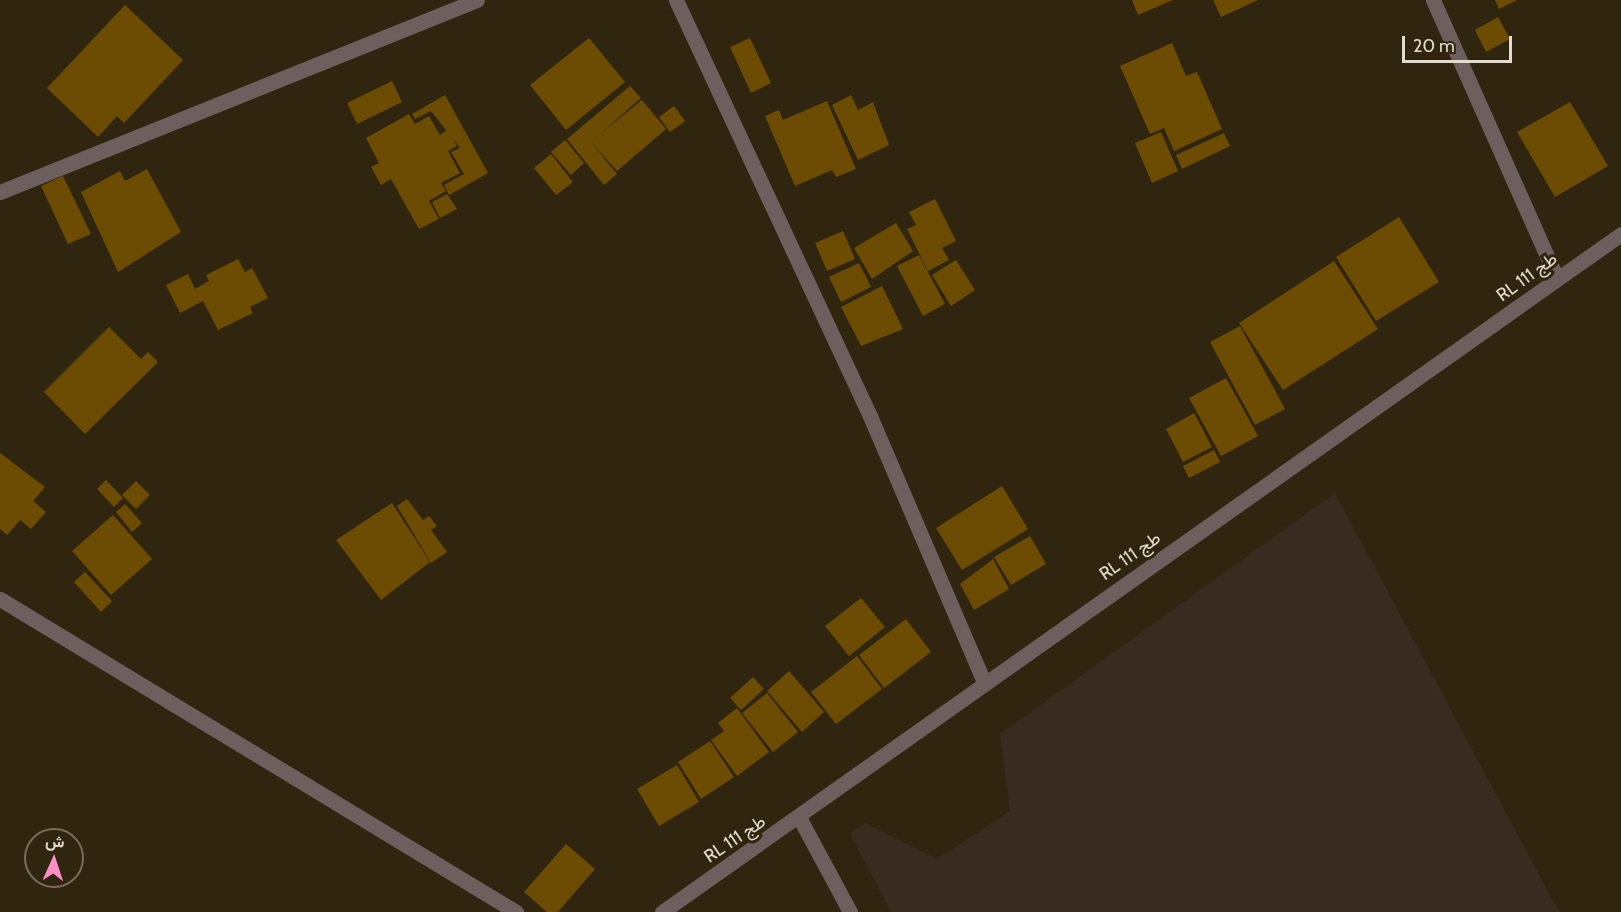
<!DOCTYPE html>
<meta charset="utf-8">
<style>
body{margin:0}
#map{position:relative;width:1621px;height:912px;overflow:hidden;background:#30250f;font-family:Cabin,Vazirmatn,sans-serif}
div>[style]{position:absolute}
.education>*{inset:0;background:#392b1f}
.building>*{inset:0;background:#6c4c02}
.minor>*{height:15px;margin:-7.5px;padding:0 7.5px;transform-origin:7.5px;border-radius:7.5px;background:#6c5f5d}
span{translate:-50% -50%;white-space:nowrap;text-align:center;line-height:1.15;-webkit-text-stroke:6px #30250f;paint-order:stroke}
.street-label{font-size:18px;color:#e3dbce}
.north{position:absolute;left:24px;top:828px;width:60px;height:60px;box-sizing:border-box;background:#30250f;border:2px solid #786e5b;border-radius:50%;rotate:3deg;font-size:16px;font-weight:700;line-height:24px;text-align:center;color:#e3dbce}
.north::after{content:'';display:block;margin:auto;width:21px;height:27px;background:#fb8fc5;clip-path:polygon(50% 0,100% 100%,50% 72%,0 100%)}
.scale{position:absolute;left:1402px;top:36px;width:110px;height:27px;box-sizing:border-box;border:3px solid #e3dbce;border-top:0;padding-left:8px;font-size:18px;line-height:21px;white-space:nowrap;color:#e3dbce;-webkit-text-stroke:4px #30250f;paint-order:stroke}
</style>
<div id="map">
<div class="education">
<div style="clip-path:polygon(1335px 493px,1559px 912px,891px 912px,850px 834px,865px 823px,937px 859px,1010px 811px,1000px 734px)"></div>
</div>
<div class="building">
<div style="clip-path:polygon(1132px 0,1173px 0,1138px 15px)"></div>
<div style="clip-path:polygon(1213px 0,1258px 0,1221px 17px)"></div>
<div style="clip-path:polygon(1495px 0,1517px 0,1499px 9px)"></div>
<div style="clip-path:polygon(125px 5px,183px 60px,124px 123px,117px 116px,98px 137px,47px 88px)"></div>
<div style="clip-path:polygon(1498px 17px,1510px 39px,1486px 52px,1475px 30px)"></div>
<div style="clip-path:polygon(589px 38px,625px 82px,566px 130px,530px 85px)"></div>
<div style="clip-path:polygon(750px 38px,771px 83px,751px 93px,730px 47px)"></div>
<div style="clip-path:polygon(1172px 43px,1186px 76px,1197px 72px,1222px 129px,1174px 151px,1164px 128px,1150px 134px,1120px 66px)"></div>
<div style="clip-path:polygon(392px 81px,402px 102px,357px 124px,347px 103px)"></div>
<div style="clip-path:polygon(630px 86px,641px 98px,602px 132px,642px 100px,666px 129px,617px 171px,591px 142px,617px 174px,604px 185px,567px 139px)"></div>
<div style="clip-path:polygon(445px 95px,488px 173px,449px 195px,444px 185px,464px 174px,451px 152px,460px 148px,431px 111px,415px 119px,412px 114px)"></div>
<div style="clip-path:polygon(851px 95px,858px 110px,873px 102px,889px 145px,858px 160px,832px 105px)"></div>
<div style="clip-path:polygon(827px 101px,856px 169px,836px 177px,832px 170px,795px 186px,765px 116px,779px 110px,783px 120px)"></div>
<div style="clip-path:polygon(1570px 102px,1608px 166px,1555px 197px,1517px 132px)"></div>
<div style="clip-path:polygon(674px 106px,685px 121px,670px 132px,659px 117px)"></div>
<div style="clip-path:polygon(409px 114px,415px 124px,429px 116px,440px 135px,447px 130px,457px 146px,448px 151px,460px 173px,441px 183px,446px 191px,429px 201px,439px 219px,419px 229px,391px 179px,381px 185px,371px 167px,379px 163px,366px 138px)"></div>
<div style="clip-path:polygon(1161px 132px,1178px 171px,1152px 183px,1135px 143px)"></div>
<div style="clip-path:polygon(1224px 133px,1230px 146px,1182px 169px,1176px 155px)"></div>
<div style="clip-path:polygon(565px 140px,584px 163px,571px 175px,551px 152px)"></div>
<div style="clip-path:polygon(551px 154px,573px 182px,556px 195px,534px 168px)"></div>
<div style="clip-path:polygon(147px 169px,181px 232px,118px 272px,81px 192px,120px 171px,125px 181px)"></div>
<div style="clip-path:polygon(63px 176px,91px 234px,68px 244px,41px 186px)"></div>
<div style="clip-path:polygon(447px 194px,457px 209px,440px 218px,432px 202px)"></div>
<div style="clip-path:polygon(935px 199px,956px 241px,942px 248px,949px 260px,928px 271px,907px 229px,916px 225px,909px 212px)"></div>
<div style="clip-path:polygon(1399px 217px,1439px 282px,1376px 321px,1336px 257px)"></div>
<div style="clip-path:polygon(896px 223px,913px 251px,872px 279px,854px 248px)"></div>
<div style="clip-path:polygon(843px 231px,855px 259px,827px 271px,815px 243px)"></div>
<div style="clip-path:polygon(919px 255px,945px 304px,923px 316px,897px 266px)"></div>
<div style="clip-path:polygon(238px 259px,245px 272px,252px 268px,268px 298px,250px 307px,253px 313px,218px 330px,203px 301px,180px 313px,166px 285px,188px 274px,195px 289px,209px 281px,206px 275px)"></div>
<div style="clip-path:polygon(956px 260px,975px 290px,951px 306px,932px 275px)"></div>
<div style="clip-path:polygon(1334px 261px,1378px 329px,1283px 390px,1239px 323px)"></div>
<div style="clip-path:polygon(859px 263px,871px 287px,841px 302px,829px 277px)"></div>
<div style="clip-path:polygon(882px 286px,903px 329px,861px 346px,841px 307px)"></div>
<div style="clip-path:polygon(1240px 326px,1285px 409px,1255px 425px,1210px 342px)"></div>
<div style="clip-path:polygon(109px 327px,141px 359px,148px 352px,158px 362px,85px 434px,44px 392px)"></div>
<div style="clip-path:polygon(1226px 378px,1258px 436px,1221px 456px,1189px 398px)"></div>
<div style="clip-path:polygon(1194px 413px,1212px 447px,1183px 462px,1166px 429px)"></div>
<div style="clip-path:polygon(1214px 450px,1220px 462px,1189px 478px,1183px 466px)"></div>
<div style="clip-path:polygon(0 453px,45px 487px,33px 501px,46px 512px,31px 529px,20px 520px,7px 535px,0 529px)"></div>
<div style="clip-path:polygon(106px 480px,123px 498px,114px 507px,97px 489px)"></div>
<div style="clip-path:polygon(136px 481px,150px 495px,136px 509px,122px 495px)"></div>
<div style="clip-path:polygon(1002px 486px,1028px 529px,962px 570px,936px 528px)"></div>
<div style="clip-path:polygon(407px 499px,423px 520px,429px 516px,437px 526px,431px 530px,447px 552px,431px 563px,397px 506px)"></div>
<div style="clip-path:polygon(392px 503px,430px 562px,381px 600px,336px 540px)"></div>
<div style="clip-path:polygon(125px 504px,142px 523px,132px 532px,116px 512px)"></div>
<div style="clip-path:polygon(113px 515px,152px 559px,111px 595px,72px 551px)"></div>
<div style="clip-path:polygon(1030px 536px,1046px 564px,1011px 585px,994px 557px)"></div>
<div style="clip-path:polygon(993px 559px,1009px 589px,974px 610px,960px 584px)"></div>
<div style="clip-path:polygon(85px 572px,112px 601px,101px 612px,74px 582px)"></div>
<div style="clip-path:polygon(861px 598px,885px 627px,849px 656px,825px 626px)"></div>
<div style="clip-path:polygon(906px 619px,931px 652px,884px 688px,859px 655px)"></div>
<div style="clip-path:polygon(857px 656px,882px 689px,836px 724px,811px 692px)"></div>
<div style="clip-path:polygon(789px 671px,824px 712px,802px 732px,767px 691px)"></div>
<div style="clip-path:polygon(753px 677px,764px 689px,741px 710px,730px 698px)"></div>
<div style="clip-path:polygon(767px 693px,798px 732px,773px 752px,742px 713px)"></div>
<div style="clip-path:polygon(737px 708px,769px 752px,737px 776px,711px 740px,724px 731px,718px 723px)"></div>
<div style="clip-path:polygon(710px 741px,734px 777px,701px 799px,678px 762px)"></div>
<div style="clip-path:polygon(677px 765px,699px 802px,659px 826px,637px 789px)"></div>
<div style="clip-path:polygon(566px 844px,595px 869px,558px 912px,547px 912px,524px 892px)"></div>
</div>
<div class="minor">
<div style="left:676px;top:0;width:459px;rotate:65deg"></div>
<div style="left:870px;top:416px;width:289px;rotate:66.8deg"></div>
<div style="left:1433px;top:0;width:305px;rotate:66deg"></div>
<div style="left:0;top:192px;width:514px;rotate:-21.93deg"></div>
<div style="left:0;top:599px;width:604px;rotate:31.24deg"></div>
<div style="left:800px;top:819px;width:106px;rotate:61.7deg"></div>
<div style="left:662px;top:912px;width:1174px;rotate:-35.26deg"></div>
</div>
<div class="street-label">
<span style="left:1527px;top:277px;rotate:-36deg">RL طج 111</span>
<span style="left:1130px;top:556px;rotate:-35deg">RL طج 111</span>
<span style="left:735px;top:839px;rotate:-34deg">RL طج 111</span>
</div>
<div class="north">ش</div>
<div class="scale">20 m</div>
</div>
